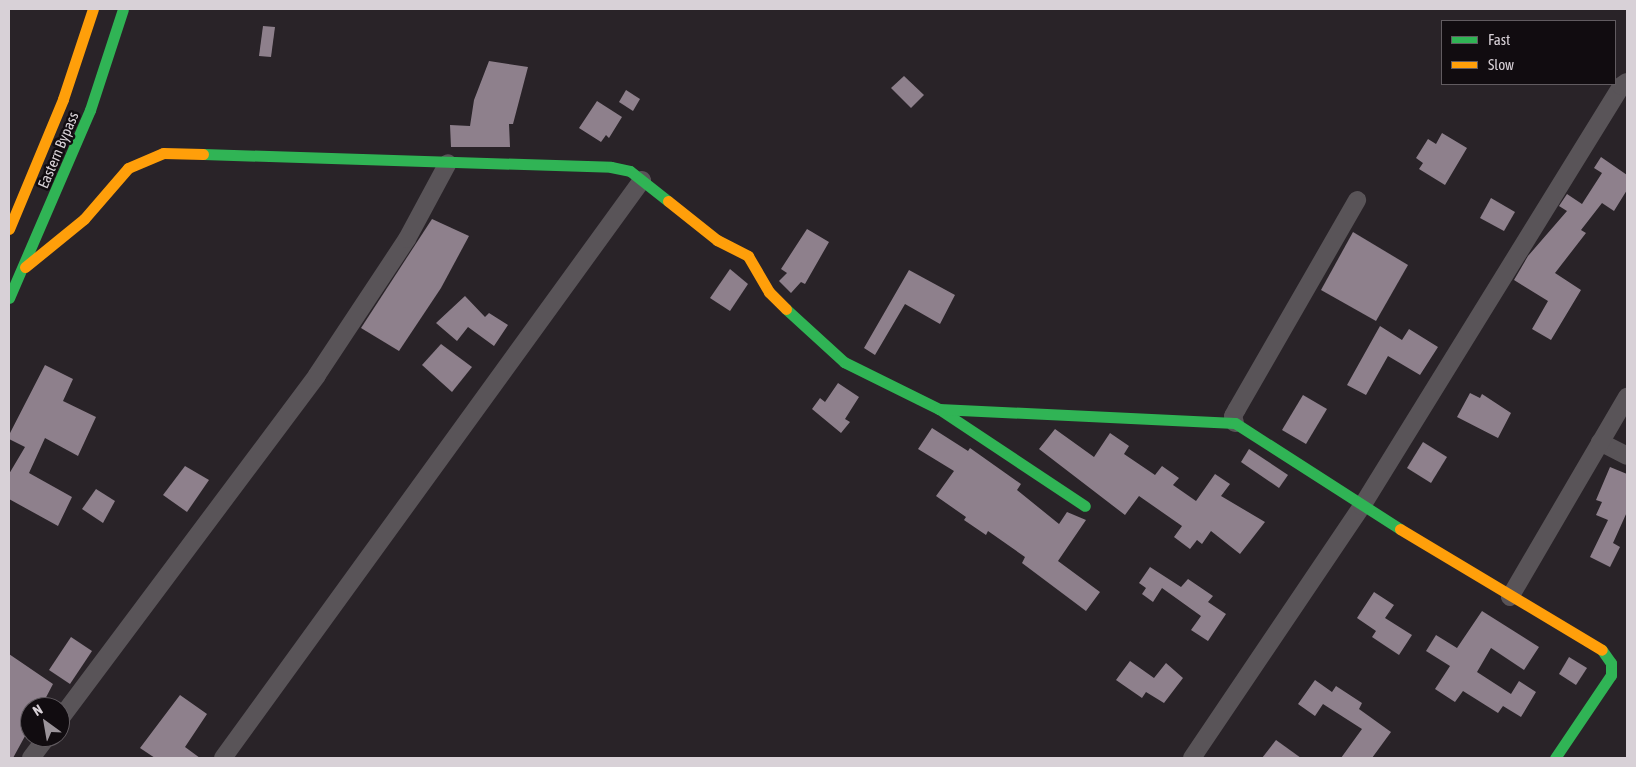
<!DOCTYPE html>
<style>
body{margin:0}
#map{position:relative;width:1636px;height:767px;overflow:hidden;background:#292328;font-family:"Asap Condensed",sans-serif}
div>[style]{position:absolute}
.building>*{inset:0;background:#8e808c}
.street>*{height:18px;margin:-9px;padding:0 9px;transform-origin:9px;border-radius:9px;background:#595458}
.fast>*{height:11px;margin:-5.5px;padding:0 5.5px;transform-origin:5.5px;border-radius:5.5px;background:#30b455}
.slow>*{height:11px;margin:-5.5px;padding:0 5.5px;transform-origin:5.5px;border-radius:5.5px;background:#ff9f0a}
span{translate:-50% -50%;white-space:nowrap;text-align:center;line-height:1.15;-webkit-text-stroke:5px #110c10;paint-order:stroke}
.street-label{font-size:15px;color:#d8d1d7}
.frame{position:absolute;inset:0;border:10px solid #d8d1d7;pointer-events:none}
.legend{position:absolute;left:1441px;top:20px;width:175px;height:65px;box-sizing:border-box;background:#110c10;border:1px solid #615b60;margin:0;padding:6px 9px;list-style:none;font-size:15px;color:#d8d1d7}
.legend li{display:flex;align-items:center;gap:10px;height:25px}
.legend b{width:25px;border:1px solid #615b60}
.north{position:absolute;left:20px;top:697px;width:50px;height:50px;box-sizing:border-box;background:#110c10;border:1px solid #615b60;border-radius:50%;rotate:328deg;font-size:14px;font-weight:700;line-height:20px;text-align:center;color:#d8d1d7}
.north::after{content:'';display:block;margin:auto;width:18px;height:22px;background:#9b949a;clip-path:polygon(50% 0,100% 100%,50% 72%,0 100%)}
</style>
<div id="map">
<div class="building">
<div style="clip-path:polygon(263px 26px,275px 27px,271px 57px,259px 56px)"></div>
<div style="clip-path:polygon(489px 61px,528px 67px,513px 124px,509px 124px,510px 147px,451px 147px,450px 125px,470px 126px,474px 100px)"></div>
<div style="clip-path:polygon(904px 76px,924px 95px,911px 108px,891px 88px)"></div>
<div style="clip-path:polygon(626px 90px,640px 99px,633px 111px,619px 102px)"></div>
<div style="clip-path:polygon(597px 101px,622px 117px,609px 138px,606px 135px,601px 142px,579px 128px)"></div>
<div style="clip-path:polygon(1442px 133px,1467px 148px,1445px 185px,1419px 169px,1423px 163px,1416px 158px,1428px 139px,1436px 144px)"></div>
<div style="clip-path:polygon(1601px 157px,1627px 175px,1627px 190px,1614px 211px,1602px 203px,1581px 230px,1586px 233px,1555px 273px,1581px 290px,1551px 340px,1532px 329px,1548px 301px,1514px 280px,1528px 256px,1567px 211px,1559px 206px,1567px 194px,1582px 204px,1602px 173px,1594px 168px)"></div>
<div style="clip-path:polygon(1491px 198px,1515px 212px,1504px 231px,1480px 218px)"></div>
<div style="clip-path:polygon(432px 219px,469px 236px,441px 288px,399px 351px,361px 328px)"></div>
<div style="clip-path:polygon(807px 229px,829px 242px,805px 284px,801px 282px,791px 293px,779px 281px,787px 273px,781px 269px)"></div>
<div style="clip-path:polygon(1353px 232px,1408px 265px,1376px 321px,1321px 290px)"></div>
<div style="clip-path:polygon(730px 269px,748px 284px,730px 311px,710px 298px)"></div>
<div style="clip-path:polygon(909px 270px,955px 295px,940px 324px,905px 304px,875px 355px,864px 348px)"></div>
<div style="clip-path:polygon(465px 296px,485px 317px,489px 313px,508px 325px,494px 346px,468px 327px,457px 341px,436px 323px)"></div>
<div style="clip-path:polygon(1380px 326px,1402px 340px,1409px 329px,1438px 347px,1420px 375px,1388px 356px,1366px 395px,1347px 385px)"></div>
<div style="clip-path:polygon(441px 344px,472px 367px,452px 392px,422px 365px)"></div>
<div style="clip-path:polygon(45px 365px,73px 379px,63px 401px,96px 417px,78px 456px,45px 438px,29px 473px,72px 497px,58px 526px,9px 499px,9px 474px,25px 447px,9px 439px,9px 435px)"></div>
<div style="clip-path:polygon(838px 383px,859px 397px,845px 419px,850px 422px,841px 433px,812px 409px,820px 398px,825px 402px)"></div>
<div style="clip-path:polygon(1470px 393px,1480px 398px,1482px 394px,1511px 413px,1498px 438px,1457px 417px)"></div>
<div style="clip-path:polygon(1303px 395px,1327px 409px,1306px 444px,1282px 430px)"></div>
<div style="clip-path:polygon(932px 428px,968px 451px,970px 448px,1021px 484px,1017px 490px,1059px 524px,1067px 512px,1086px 520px,1058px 561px,1100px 592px,1086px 611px,1022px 563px,1025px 557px,988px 531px,986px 535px,964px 520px,966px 517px,936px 496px,954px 471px,918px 449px)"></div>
<div style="clip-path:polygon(1055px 429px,1094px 457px,1110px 433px,1129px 446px,1124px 454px,1155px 475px,1162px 466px,1179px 478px,1173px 485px,1196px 501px,1215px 474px,1230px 484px,1221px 496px,1265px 522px,1240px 554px,1211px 531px,1202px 544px,1197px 540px,1190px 549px,1174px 537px,1182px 526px,1139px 496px,1125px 515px,1039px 449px)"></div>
<div style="clip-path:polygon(1423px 442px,1447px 457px,1431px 483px,1407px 468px)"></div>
<div style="clip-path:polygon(1249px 449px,1288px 475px,1279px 488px,1241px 462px)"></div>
<div style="clip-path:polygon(185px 466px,209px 480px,187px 512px,163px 495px)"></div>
<div style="clip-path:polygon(1610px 467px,1627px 474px,1627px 512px,1613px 543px,1620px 547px,1610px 567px,1590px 557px,1608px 520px,1596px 515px,1602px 502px,1596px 500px)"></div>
<div style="clip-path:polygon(96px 489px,115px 501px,103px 523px,82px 509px)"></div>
<div style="clip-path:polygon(1150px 567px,1181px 587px,1188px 579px,1213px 596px,1208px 602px,1226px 614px,1208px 641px,1191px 630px,1201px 616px,1162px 588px,1153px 602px,1142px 594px,1146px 588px,1139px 583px)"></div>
<div style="clip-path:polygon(1374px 592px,1394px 605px,1385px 618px,1412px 635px,1399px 655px,1372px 637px,1376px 631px,1357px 618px)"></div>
<div style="clip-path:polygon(1482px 611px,1539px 647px,1524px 670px,1491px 648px,1477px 672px,1511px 694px,1519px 681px,1536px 692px,1521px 717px,1503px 706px,1498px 713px,1463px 691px,1455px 702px,1435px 689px,1450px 666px,1426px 651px,1436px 635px,1457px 648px)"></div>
<div style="clip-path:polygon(71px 637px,92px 651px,70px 684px,49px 670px)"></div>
<div style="clip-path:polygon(9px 654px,53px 684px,41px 707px,30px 707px,30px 727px,13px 758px,9px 758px)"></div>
<div style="clip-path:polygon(1569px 657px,1587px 668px,1576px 685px,1559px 674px)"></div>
<div style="clip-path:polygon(1130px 661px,1154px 678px,1166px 663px,1183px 678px,1164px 703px,1146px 692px,1142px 698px,1116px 680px)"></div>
<div style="clip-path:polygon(1315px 680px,1332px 692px,1336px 686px,1362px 703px,1359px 709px,1391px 732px,1372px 758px,1341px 758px,1362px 729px,1323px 704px,1315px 716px,1298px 704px)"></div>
<div style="clip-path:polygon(180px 695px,207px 714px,185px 747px,200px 758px,155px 758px,140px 748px)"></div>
<div style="clip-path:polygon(1276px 740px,1301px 758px,1262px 758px)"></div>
</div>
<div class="street">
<div style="left:1235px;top:423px;width:7px;rotate:-106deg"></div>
<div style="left:1233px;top:416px;width:8px;rotate:-60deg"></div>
<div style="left:1237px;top:409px;width:241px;rotate:-60.1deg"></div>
<div style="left:1600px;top:442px;width:30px;rotate:27deg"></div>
<div style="left:1510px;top:597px;width:232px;rotate:-59.7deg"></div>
<div style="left:60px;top:719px;width:429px;rotate:-53.2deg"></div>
<div style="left:317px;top:375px;width:163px;rotate:-56.5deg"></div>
<div style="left:407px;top:239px;width:86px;rotate:-61.7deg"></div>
<div style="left:31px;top:758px;width:26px;rotate:-53deg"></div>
<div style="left:223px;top:758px;width:714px;rotate:-54.06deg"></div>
<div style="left:1192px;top:758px;width:304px;rotate:-56deg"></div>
<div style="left:1362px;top:506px;width:493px;rotate:-58.3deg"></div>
<div style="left:1621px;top:86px;width:7px;rotate:-34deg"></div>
</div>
<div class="fast">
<div style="left:203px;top:154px;width:408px;rotate:1.8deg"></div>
<div style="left:611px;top:167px;width:19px;rotate:12deg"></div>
<div style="left:630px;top:171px;width:48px;rotate:38.3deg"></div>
<div style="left:9px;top:298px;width:205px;rotate:-66.7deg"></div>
<div style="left:90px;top:110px;width:106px;rotate:-71.9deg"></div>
<div style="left:786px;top:309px;width:79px;rotate:42.4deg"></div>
<div style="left:844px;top:362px;width:106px;rotate:26.3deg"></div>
<div style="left:939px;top:409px;width:175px;rotate:33.6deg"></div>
<div style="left:939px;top:409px;width:296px;rotate:2.7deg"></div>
<div style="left:1235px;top:423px;width:196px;rotate:32.7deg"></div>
<div style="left:1555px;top:758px;width:100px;rotate:-56deg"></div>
<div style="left:1611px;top:675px;width:12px;rotate:-90deg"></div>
<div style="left:1611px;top:663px;width:16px;rotate:-125deg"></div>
</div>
<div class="slow">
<div style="left:668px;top:201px;width:63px;rotate:38.5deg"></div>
<div style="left:717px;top:240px;width:35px;rotate:27deg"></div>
<div style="left:748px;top:256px;width:42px;rotate:59.7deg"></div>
<div style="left:769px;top:292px;width:24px;rotate:45deg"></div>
<div style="left:9px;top:229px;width:141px;rotate:-67.4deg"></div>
<div style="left:63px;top:99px;width:95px;rotate:-71.6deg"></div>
<div style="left:25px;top:267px;width:76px;rotate:-39.1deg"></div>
<div style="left:84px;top:219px;width:67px;rotate:-49.2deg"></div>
<div style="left:128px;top:168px;width:38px;rotate:-23deg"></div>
<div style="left:163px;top:153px;width:40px;rotate:1.4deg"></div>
<div style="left:1400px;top:529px;width:235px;rotate:30.9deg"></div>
</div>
<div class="street-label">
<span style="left:58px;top:150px;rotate:-67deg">Eastern Bypass</span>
</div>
<div class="frame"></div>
<ul class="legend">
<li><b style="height:6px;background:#30b455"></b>Fast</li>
<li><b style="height:6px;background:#ff9f0a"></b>Slow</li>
</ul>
<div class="north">N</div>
</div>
